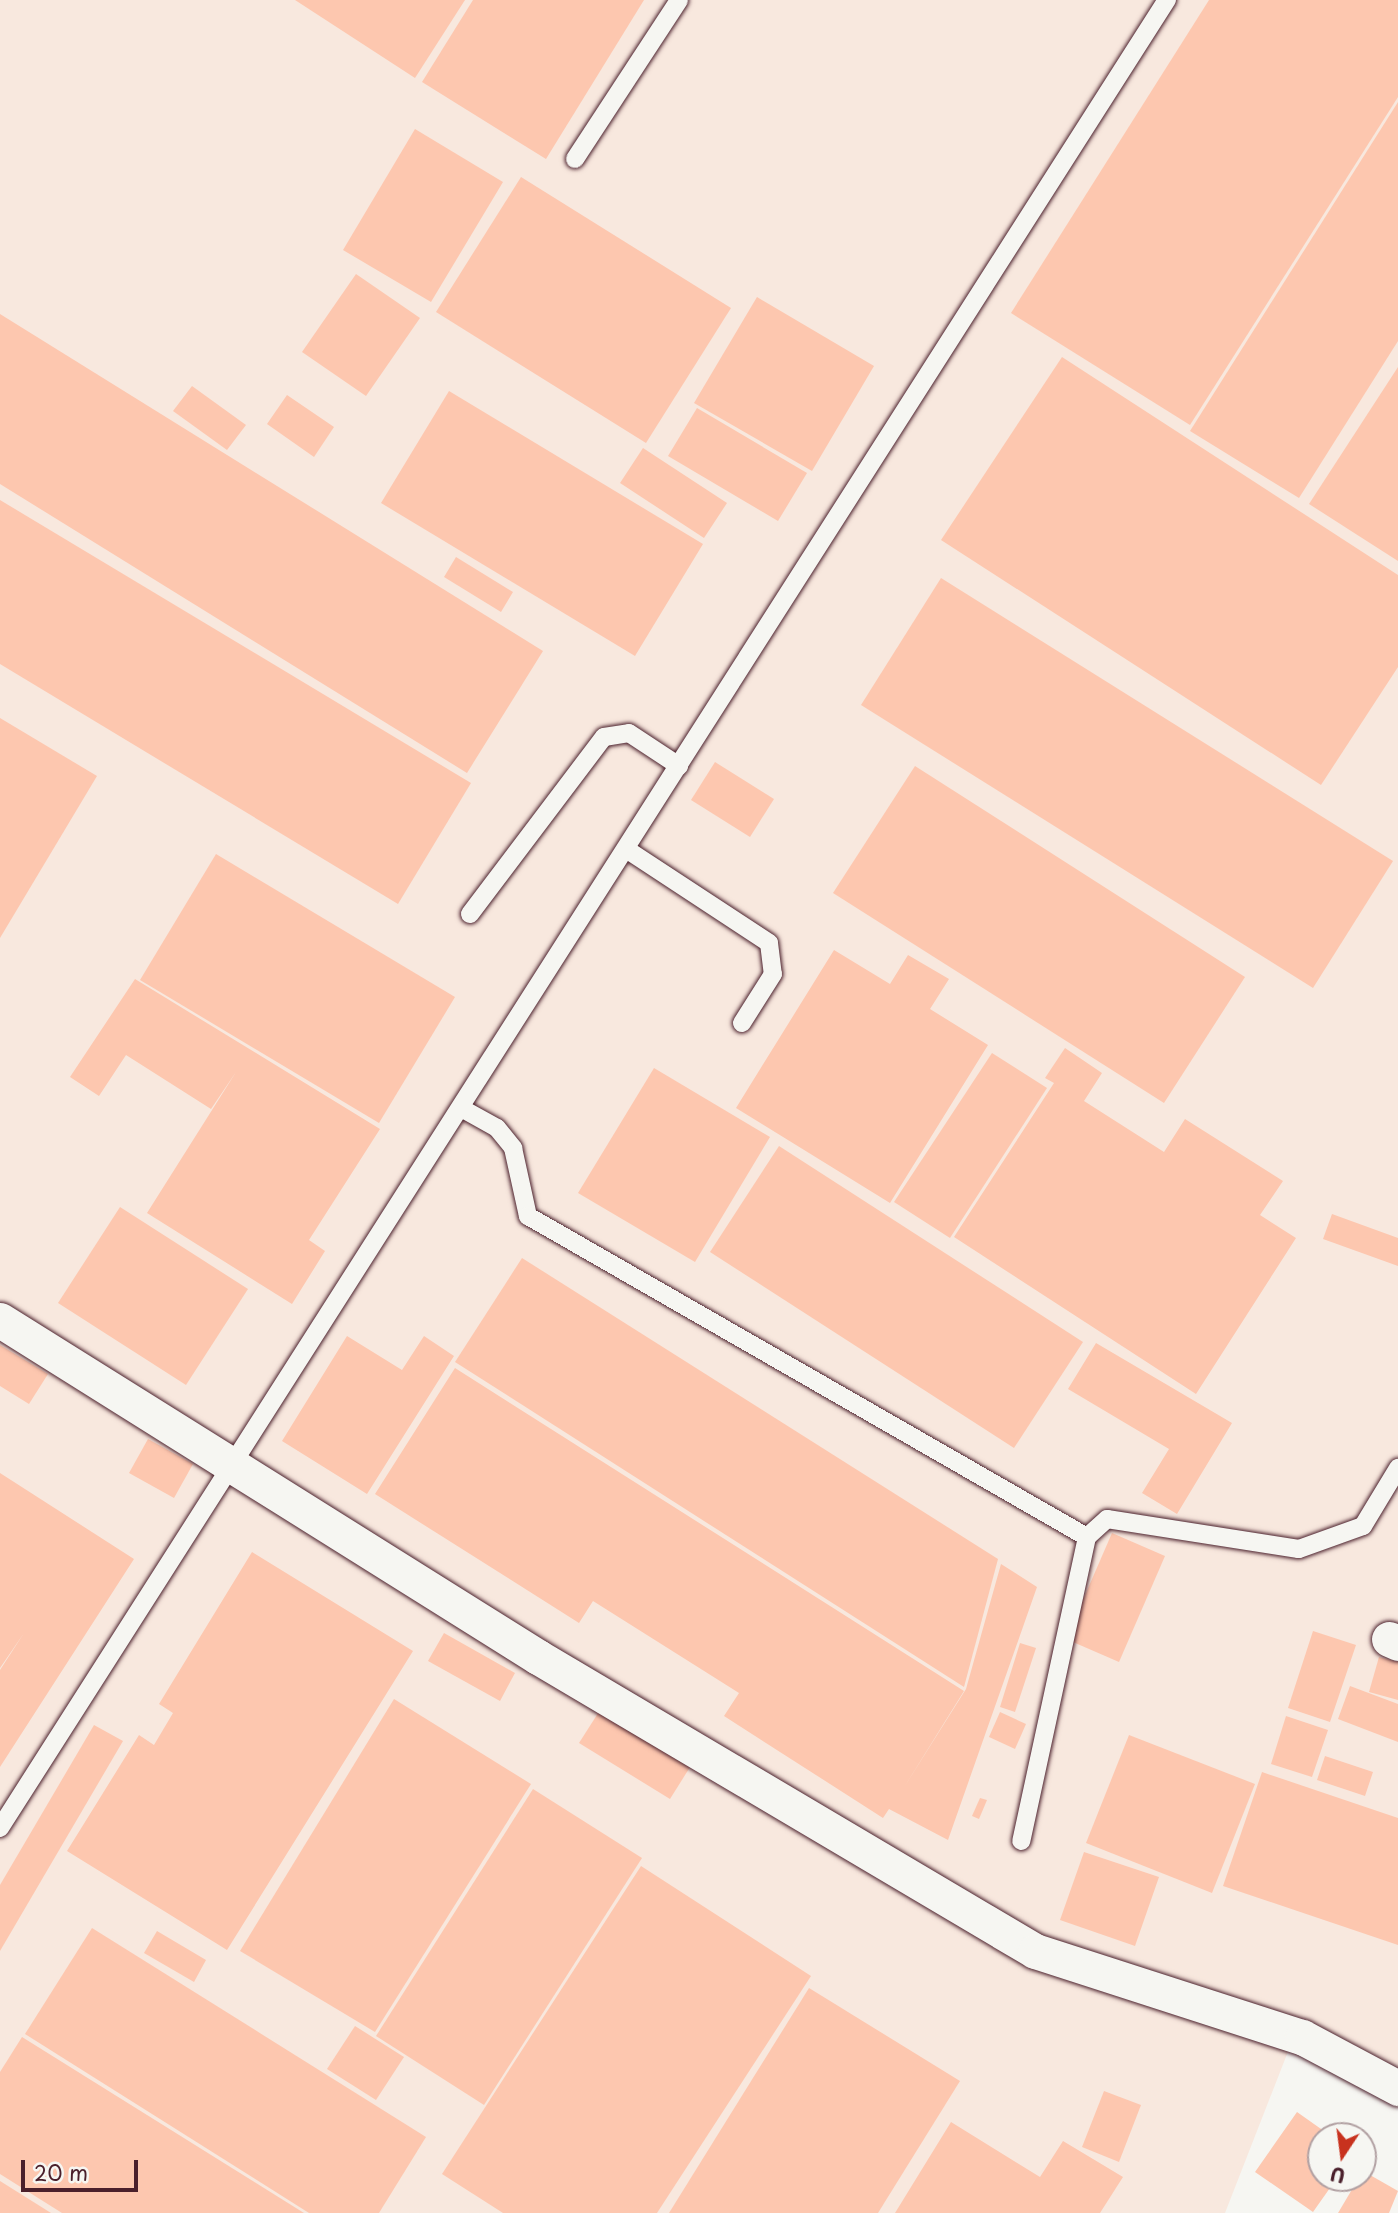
<!DOCTYPE html>
<style>
body{margin:0}
#map{position:relative;width:1398px;height:2213px;overflow:hidden;background:#f6f6f2;font-family:"Playpen Sans",sans-serif}
div>[style]{position:absolute}
.built>*{inset:0;background:#f8e8de}
.building>*{inset:0;background:#fdc7af}
.roads{filter:drop-shadow(0 0 2px #4a1f2b) drop-shadow(0 0 2px #4a1f2b)}
.service>*{height:18px;margin:-9px;padding:0 9px;transform-origin:9px;border-radius:9px;background:#f6f6f2}
.minor>*{height:35px;margin:-17.5px;padding:0 17.5px;transform-origin:17.5px;border-radius:17.5px;background:#f6f6f2}
span{translate:-50% -50%;white-space:nowrap;text-align:center;line-height:1.15;-webkit-text-stroke:5px #f6f6f2;paint-order:stroke}
.north{position:absolute;left:1307px;top:2122px;width:70px;height:70px;box-sizing:border-box;background:#f6f6f2;border:2px solid #b1a0a2;border-radius:50%;rotate:193deg;font-size:19px;font-weight:700;line-height:28px;text-align:center;color:#4a1f2b}
.north::after{content:'';display:block;margin:auto;width:24px;height:32px;background:#c8321e;clip-path:polygon(50% 0,100% 100%,50% 72%,0 100%)}
.scale{position:absolute;left:21px;top:2160px;width:117px;height:32px;box-sizing:border-box;border:4px solid #4a1f2b;border-top:0;padding-left:9px;font-size:21px;line-height:24px;white-space:nowrap;color:#4a1f2b;-webkit-text-stroke:5px #f6f6f2;paint-order:stroke}
</style>
<div id="map">
<div class="built">
<div style="clip-path:polygon(0 0,1398px 0,1398px 2085px,1298px 2026px,1225px 2213px,0 2213px)"></div>
</div>
<div class="building">
<div style="clip-path:polygon(295px 0,465px 0,415px 78px)"></div>
<div style="clip-path:polygon(473px 0,644px 0,546px 159px,422px 82px)"></div>
<div style="clip-path:polygon(1209px 0,1398px 0,1398px 97px,1190px 425px,1011px 313px)"></div>
<div style="clip-path:polygon(1398px 102px,1398px 341px,1299px 498px,1190px 431px)"></div>
<div style="clip-path:polygon(415px 129px,503px 182px,431px 302px,343px 250px)"></div>
<div style="clip-path:polygon(521px 177px,731px 308px,646px 443px,436px 312px)"></div>
<div style="clip-path:polygon(356px 274px,420px 318px,366px 396px,302px 352px)"></div>
<div style="clip-path:polygon(757px 297px,874px 366px,812px 471px,694px 403px)"></div>
<div style="clip-path:polygon(0 314px,543px 651px,467px 773px,0 484px)"></div>
<div style="clip-path:polygon(1062px 357px,1398px 575px,1398px 667px,1321px 785px,941px 540px)"></div>
<div style="clip-path:polygon(1398px 367px,1398px 561px,1309px 504px)"></div>
<div style="clip-path:polygon(192px 386px,246px 425px,227px 450px,173px 411px)"></div>
<div style="clip-path:polygon(449px 391px,703px 544px,635px 656px,381px 503px)"></div>
<div style="clip-path:polygon(287px 395px,334px 427px,314px 457px,267px 424px)"></div>
<div style="clip-path:polygon(697px 408px,807px 473px,778px 521px,668px 456px)"></div>
<div style="clip-path:polygon(643px 448px,727px 503px,704px 538px,620px 483px)"></div>
<div style="clip-path:polygon(0 500px,471px 783px,398px 904px,0 664px)"></div>
<div style="clip-path:polygon(456px 557px,513px 592px,501px 612px,444px 577px)"></div>
<div style="clip-path:polygon(941px 578px,1393px 861px,1313px 988px,861px 705px)"></div>
<div style="clip-path:polygon(0 718px,97px 776px,0 938px)"></div>
<div style="clip-path:polygon(715px 762px,774px 799px,750px 837px,691px 800px)"></div>
<div style="clip-path:polygon(915px 766px,1245px 977px,1164px 1103px,833px 893px)"></div>
<div style="clip-path:polygon(216px 854px,455px 997px,379px 1123px,140px 980px)"></div>
<div style="clip-path:polygon(834px 950px,890px 984px,908px 955px,949px 979px,930px 1009px,988px 1045px,890px 1203px,736px 1108px)"></div>
<div style="clip-path:polygon(135px 979px,380px 1129px,309px 1240px,325px 1251px,292px 1304px,147px 1213px,236px 1072px,211px 1109px,126px 1055px,99px 1096px,70px 1077px)"></div>
<div style="clip-path:polygon(1065px 1048px,1102px 1073px,1084px 1101px,1164px 1152px,1185px 1119px,1283px 1181px,1260px 1215px,1296px 1238px,1196px 1394px,954px 1237px,1054px 1083px,1045px 1078px)"></div>
<div style="clip-path:polygon(992px 1053px,1047px 1088px,950px 1238px,894px 1202px)"></div>
<div style="clip-path:polygon(654px 1068px,770px 1137px,695px 1262px,578px 1193px)"></div>
<div style="clip-path:polygon(779px 1146px,1083px 1342px,1014px 1448px,710px 1252px)"></div>
<div style="clip-path:polygon(120px 1207px,248px 1289px,186px 1385px,58px 1303px)"></div>
<div style="clip-path:polygon(1332px 1214px,1398px 1238px,1398px 1266px,1323px 1239px)"></div>
<div style="clip-path:polygon(522px 1258px,998px 1559px,964px 1687px,455px 1362px)"></div>
<div style="clip-path:polygon(347px 1336px,402px 1370px,424px 1336px,454px 1356px,367px 1494px,282px 1441px)"></div>
<div style="clip-path:polygon(1096px 1343px,1232px 1423px,1177px 1514px,1142px 1493px,1169px 1449px,1068px 1389px)"></div>
<div style="clip-path:polygon(0 1345px,48px 1374px,29px 1404px,0 1386px)"></div>
<div style="clip-path:polygon(455px 1368px,964px 1691px,903px 1789px,966px 1689px,1001px 1564px,1037px 1587px,948px 1840px,889px 1809px,883px 1818px,724px 1716px,739px 1693px,593px 1601px,579px 1623px,375px 1494px)"></div>
<div style="clip-path:polygon(148px 1439px,193px 1464px,174px 1498px,129px 1473px)"></div>
<div style="clip-path:polygon(0 1473px,134px 1559px,0 1767px,0 1670px,24px 1633px,0 1668px)"></div>
<div style="clip-path:polygon(1112px 1533px,1165px 1556px,1119px 1662px,1066px 1639px)"></div>
<div style="clip-path:polygon(252px 1552px,413px 1651px,227px 1950px,67px 1851px,139px 1735px,154px 1745px,173px 1713px,159px 1704px)"></div>
<div style="clip-path:polygon(1313px 1631px,1356px 1645px,1330px 1722px,1288px 1708px)"></div>
<div style="clip-path:polygon(444px 1633px,515px 1673px,500px 1701px,428px 1661px)"></div>
<div style="clip-path:polygon(1020px 1643px,1036px 1648px,1015px 1712px,1000px 1707px)"></div>
<div style="clip-path:polygon(1379px 1657px,1398px 1662px,1398px 1700px,1369px 1692px)"></div>
<div style="clip-path:polygon(1350px 1686px,1398px 1704px,1398px 1742px,1338px 1719px)"></div>
<div style="clip-path:polygon(394px 1699px,531px 1784px,375px 2032px,240px 1951px)"></div>
<div style="clip-path:polygon(602px 1707px,692px 1764px,670px 1799px,579px 1743px)"></div>
<div style="clip-path:polygon(1000px 1712px,1026px 1724px,1015px 1749px,989px 1737px)"></div>
<div style="clip-path:polygon(1286px 1716px,1328px 1730px,1312px 1777px,1271px 1764px)"></div>
<div style="clip-path:polygon(94px 1725px,123px 1741px,0 1951px,0 1885px)"></div>
<div style="clip-path:polygon(1129px 1735px,1255px 1784px,1212px 1893px,1086px 1843px)"></div>
<div style="clip-path:polygon(1325px 1756px,1373px 1772px,1365px 1796px,1317px 1780px)"></div>
<div style="clip-path:polygon(1262px 1772px,1398px 1818px,1398px 1945px,1223px 1886px)"></div>
<div style="clip-path:polygon(533px 1789px,642px 1858px,484px 2105px,376px 2036px)"></div>
<div style="clip-path:polygon(980px 1798px,987px 1800px,979px 1819px,972px 1816px)"></div>
<div style="clip-path:polygon(1084px 1852px,1159px 1877px,1135px 1946px,1060px 1920px)"></div>
<div style="clip-path:polygon(641px 1866px,811px 1976px,657px 2213px,503px 2213px,442px 2174px)"></div>
<div style="clip-path:polygon(92px 1928px,426px 2137px,379px 2213px,309px 2213px,25px 2034px)"></div>
<div style="clip-path:polygon(157px 1931px,206px 1960px,194px 1982px,144px 1953px)"></div>
<div style="clip-path:polygon(809px 1988px,960px 2081px,878px 2213px,669px 2213px)"></div>
<div style="clip-path:polygon(355px 2026px,404px 2057px,376px 2100px,327px 2069px)"></div>
<div style="clip-path:polygon(22px 2037px,304px 2213px,62px 2213px,0 2174px,0 2072px)"></div>
<div style="clip-path:polygon(1104px 2091px,1141px 2105px,1119px 2162px,1082px 2147px)"></div>
<div style="clip-path:polygon(1297px 2112px,1331px 2136px,1321px 2136px,1321px 2178px,1337px 2178px,1313px 2212px,1255px 2172px)"></div>
<div style="clip-path:polygon(951px 2122px,1040px 2177px,1063px 2141px,1123px 2177px,1100px 2213px,895px 2213px)"></div>
<div style="clip-path:polygon(1363px 2171px,1398px 2191px,1389px 2213px,1338px 2213px)"></div>
<div style="clip-path:polygon(0 2181px,51px 2213px,0 2213px)"></div>
</div>
<div class="roads">
<div class="service">
<div style="left:575px;top:159px;width:190px;rotate:-56.8deg"></div>
<div style="left:626px;top:849px;width:171px;rotate:33.3deg"></div>
<div style="left:769px;top:943px;width:31px;rotate:83deg"></div>
<div style="left:773px;top:974px;width:58px;rotate:122.3deg"></div>
<div style="left:470px;top:914px;width:222px;rotate:-52.9deg"></div>
<div style="left:604px;top:737px;width:25px;rotate:-9deg"></div>
<div style="left:629px;top:733px;width:60px;rotate:33.4deg"></div>
<div style="left:461px;top:1108px;width:41px;rotate:29.1deg"></div>
<div style="left:497px;top:1128px;width:26px;rotate:51deg"></div>
<div style="left:513px;top:1148px;width:70px;rotate:77.6deg"></div>
<div style="left:528px;top:1216px;width:645px;rotate:29.87deg"></div>
<div style="left:1087px;top:1537px;width:311px;rotate:102.2deg"></div>
<div style="left:1087px;top:1537px;width:27px;rotate:-42deg"></div>
<div style="left:1107px;top:1519px;width:194px;rotate:8.9deg"></div>
<div style="left:1299px;top:1549px;width:68px;rotate:-19.8deg"></div>
<div style="left:1363px;top:1526px;width:68px;rotate:-58.9deg"></div>
<div style="left:0;top:1828px;width:2169px;rotate:-57.45deg"></div>
</div>
<div class="minor">
<div style="left:0;top:1320px;width:635px;rotate:32.06deg"></div>
<div style="left:538px;top:1657px;width:577px;rotate:30.61deg"></div>
<div style="left:1035px;top:1951px;width:281px;rotate:17.9deg"></div>
<div style="left:1302px;top:2037px;width:109px;rotate:28deg"></div>
<div style="left:1389px;top:1639px;width:10px;rotate:24deg"></div>
</div>
</div>
<div class="north">U</div>
<div class="scale">20 m</div>
</div>
